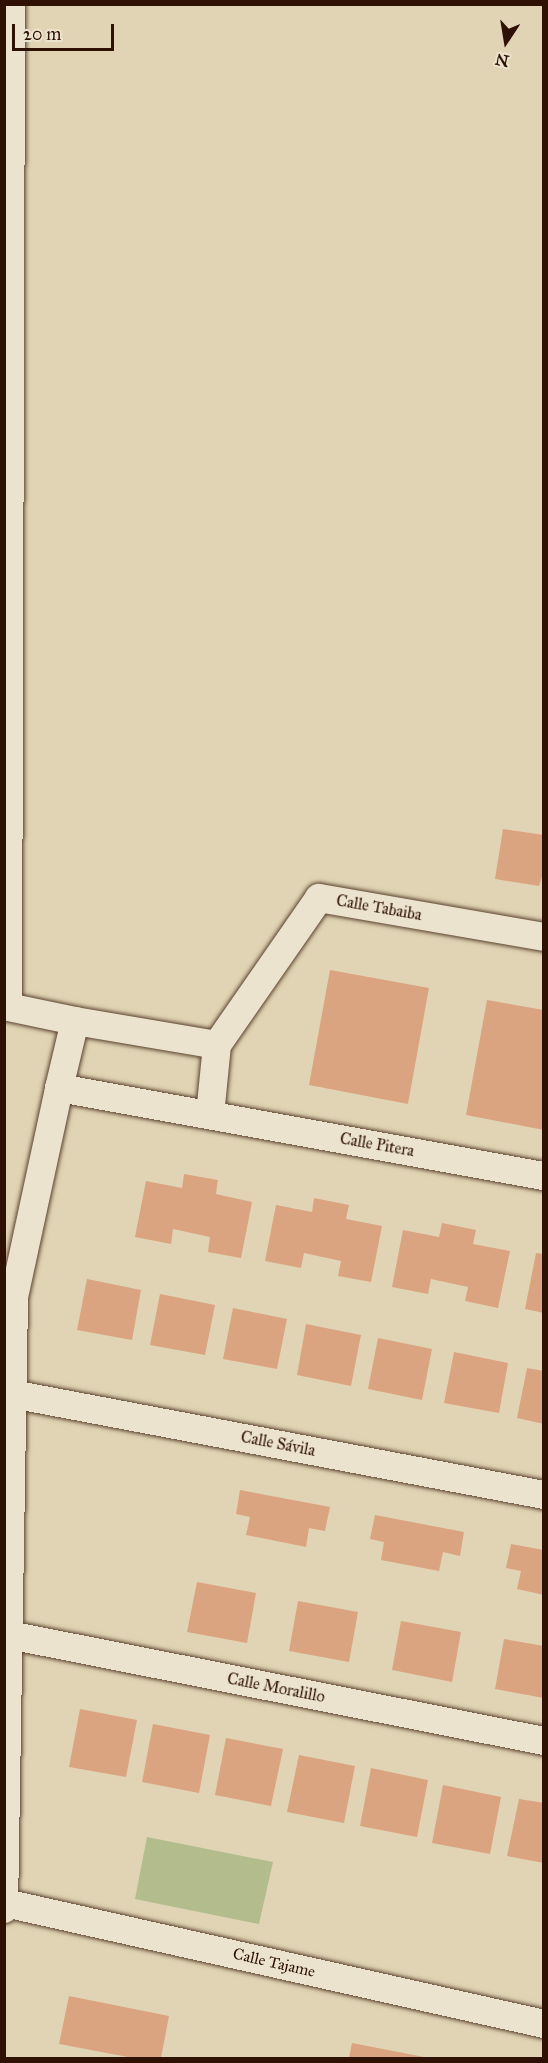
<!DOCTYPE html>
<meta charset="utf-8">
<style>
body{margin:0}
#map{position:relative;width:548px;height:2063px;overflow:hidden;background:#e0d4b4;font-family:"IM FELL Great Primer",serif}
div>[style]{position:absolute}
.green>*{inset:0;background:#b3bc8c}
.building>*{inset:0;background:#dba480}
.roads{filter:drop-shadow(0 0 2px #5b422f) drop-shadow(0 0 2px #5b422f)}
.street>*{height:28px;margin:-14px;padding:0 14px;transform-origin:14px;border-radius:14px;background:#ebe3ce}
span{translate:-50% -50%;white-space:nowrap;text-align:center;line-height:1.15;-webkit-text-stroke:6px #ebe3ce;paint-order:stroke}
.street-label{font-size:16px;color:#2f1103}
.frame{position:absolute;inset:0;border:6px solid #2f1103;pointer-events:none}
.north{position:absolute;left:476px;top:12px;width:60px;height:60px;-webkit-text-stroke:4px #ebe3ce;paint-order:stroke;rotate:192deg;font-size:16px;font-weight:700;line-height:24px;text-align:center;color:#2f1103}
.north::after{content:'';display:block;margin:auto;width:21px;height:27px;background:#2f1103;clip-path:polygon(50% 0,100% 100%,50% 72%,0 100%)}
.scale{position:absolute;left:12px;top:24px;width:102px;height:27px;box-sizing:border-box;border:3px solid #2f1103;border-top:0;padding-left:8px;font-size:18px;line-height:21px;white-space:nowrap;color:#2f1103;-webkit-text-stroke:4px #ebe3ce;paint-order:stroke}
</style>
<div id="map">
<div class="green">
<div style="clip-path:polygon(147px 1837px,273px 1862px,259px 1924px,135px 1899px)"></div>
</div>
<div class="building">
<div style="clip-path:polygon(503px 829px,544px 835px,544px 871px,539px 886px,495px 879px)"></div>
<div style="clip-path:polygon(330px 970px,429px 988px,408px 1104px,309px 1085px)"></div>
<div style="clip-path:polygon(487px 1000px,544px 1010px,544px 1130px,466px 1115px)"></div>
<div style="clip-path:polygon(184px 1174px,218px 1180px,216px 1194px,252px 1202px,241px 1258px,208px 1252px,210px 1237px,173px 1229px,171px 1244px,135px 1237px,146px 1181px,182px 1188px)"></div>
<div style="clip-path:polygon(314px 1198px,349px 1205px,346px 1219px,382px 1226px,371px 1282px,338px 1276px,341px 1261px,304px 1253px,301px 1268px,265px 1261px,276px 1205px,312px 1212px)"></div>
<div style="clip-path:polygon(442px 1223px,476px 1230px,473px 1244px,510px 1251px,498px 1308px,465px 1301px,468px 1287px,431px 1279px,428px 1294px,392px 1287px,403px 1230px,439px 1237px)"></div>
<div style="clip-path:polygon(536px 1253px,544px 1254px,544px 1313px,525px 1309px)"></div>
<div style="clip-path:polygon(87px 1279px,141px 1290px,132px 1340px,77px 1330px)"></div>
<div style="clip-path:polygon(160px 1294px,215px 1305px,205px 1355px,150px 1345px)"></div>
<div style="clip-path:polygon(233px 1308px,287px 1319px,277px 1369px,223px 1359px)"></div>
<div style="clip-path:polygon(306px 1324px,361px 1335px,351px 1386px,297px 1375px)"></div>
<div style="clip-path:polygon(378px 1338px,432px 1349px,422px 1400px,368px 1389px)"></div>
<div style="clip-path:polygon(454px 1352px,508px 1363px,499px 1413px,444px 1403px)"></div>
<div style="clip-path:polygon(527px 1368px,544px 1371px,544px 1424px,517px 1418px)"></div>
<div style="clip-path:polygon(240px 1490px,330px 1507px,325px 1531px,309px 1528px,306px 1547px,246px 1535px,250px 1517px,236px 1514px)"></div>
<div style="clip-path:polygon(375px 1515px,464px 1532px,460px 1556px,443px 1552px,439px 1571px,381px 1560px,384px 1542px,370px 1539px)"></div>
<div style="clip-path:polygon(511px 1544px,544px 1550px,544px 1595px,517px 1589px,521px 1571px,506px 1568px)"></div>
<div style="clip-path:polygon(197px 1582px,256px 1593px,247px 1643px,187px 1632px)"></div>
<div style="clip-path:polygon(298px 1601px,358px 1612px,349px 1662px,289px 1651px)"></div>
<div style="clip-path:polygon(401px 1621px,461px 1632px,452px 1682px,392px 1670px)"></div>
<div style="clip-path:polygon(504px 1639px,544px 1646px,544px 1698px,495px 1689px)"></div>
<div style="clip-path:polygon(80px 1709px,137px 1720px,126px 1777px,69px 1767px)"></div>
<div style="clip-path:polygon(153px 1724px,210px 1735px,199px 1793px,142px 1782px)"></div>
<div style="clip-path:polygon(226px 1738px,283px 1749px,271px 1806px,215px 1795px)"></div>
<div style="clip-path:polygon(299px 1755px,355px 1766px,344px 1823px,287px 1812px)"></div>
<div style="clip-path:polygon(371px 1768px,428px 1780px,417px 1837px,360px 1826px)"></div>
<div style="clip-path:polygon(443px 1785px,501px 1797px,490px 1854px,432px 1843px)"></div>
<div style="clip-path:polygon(519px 1799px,544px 1803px,544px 1863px,507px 1856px)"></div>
<div style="clip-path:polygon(69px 1996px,169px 2016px,161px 2058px,133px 2058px,59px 2044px)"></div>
<div style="clip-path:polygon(352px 2043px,424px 2057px,424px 2058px,349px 2058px)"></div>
</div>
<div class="roads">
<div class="street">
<div style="left:11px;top:4px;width:1003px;rotate:90.17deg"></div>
<div style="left:8px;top:1007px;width:68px;rotate:11.8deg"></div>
<div style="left:217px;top:1045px;width:179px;rotate:-55.2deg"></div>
<div style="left:319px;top:898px;width:228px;rotate:9.8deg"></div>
<div style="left:210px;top:1115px;width:70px;rotate:-84.3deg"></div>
<div style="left:217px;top:1045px;width:144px;rotate:-170.4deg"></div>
<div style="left:75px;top:1021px;width:69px;rotate:103.4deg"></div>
<div style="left:59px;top:1088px;width:493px;rotate:10.3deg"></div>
<div style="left:12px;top:1394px;width:542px;rotate:10.75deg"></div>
<div style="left:9px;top:1635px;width:545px;rotate:11.21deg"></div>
<div style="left:5px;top:1903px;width:552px;rotate:12.65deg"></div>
<div style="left:4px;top:1909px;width:612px;rotate:-89.06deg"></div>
<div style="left:14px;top:1297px;width:214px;rotate:-77.8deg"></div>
</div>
</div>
<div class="street-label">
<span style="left:379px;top:908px;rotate:10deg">Calle Tabaiba</span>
<span style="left:377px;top:1145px;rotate:10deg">Calle Pitera</span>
<span style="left:278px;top:1444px;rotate:11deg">Calle Sávila</span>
<span style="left:276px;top:1688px;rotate:11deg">Calle Moralillo</span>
<span style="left:274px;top:1963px;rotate:13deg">Calle Tajame</span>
</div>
<div class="frame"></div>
<div class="north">N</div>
<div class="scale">20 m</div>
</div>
